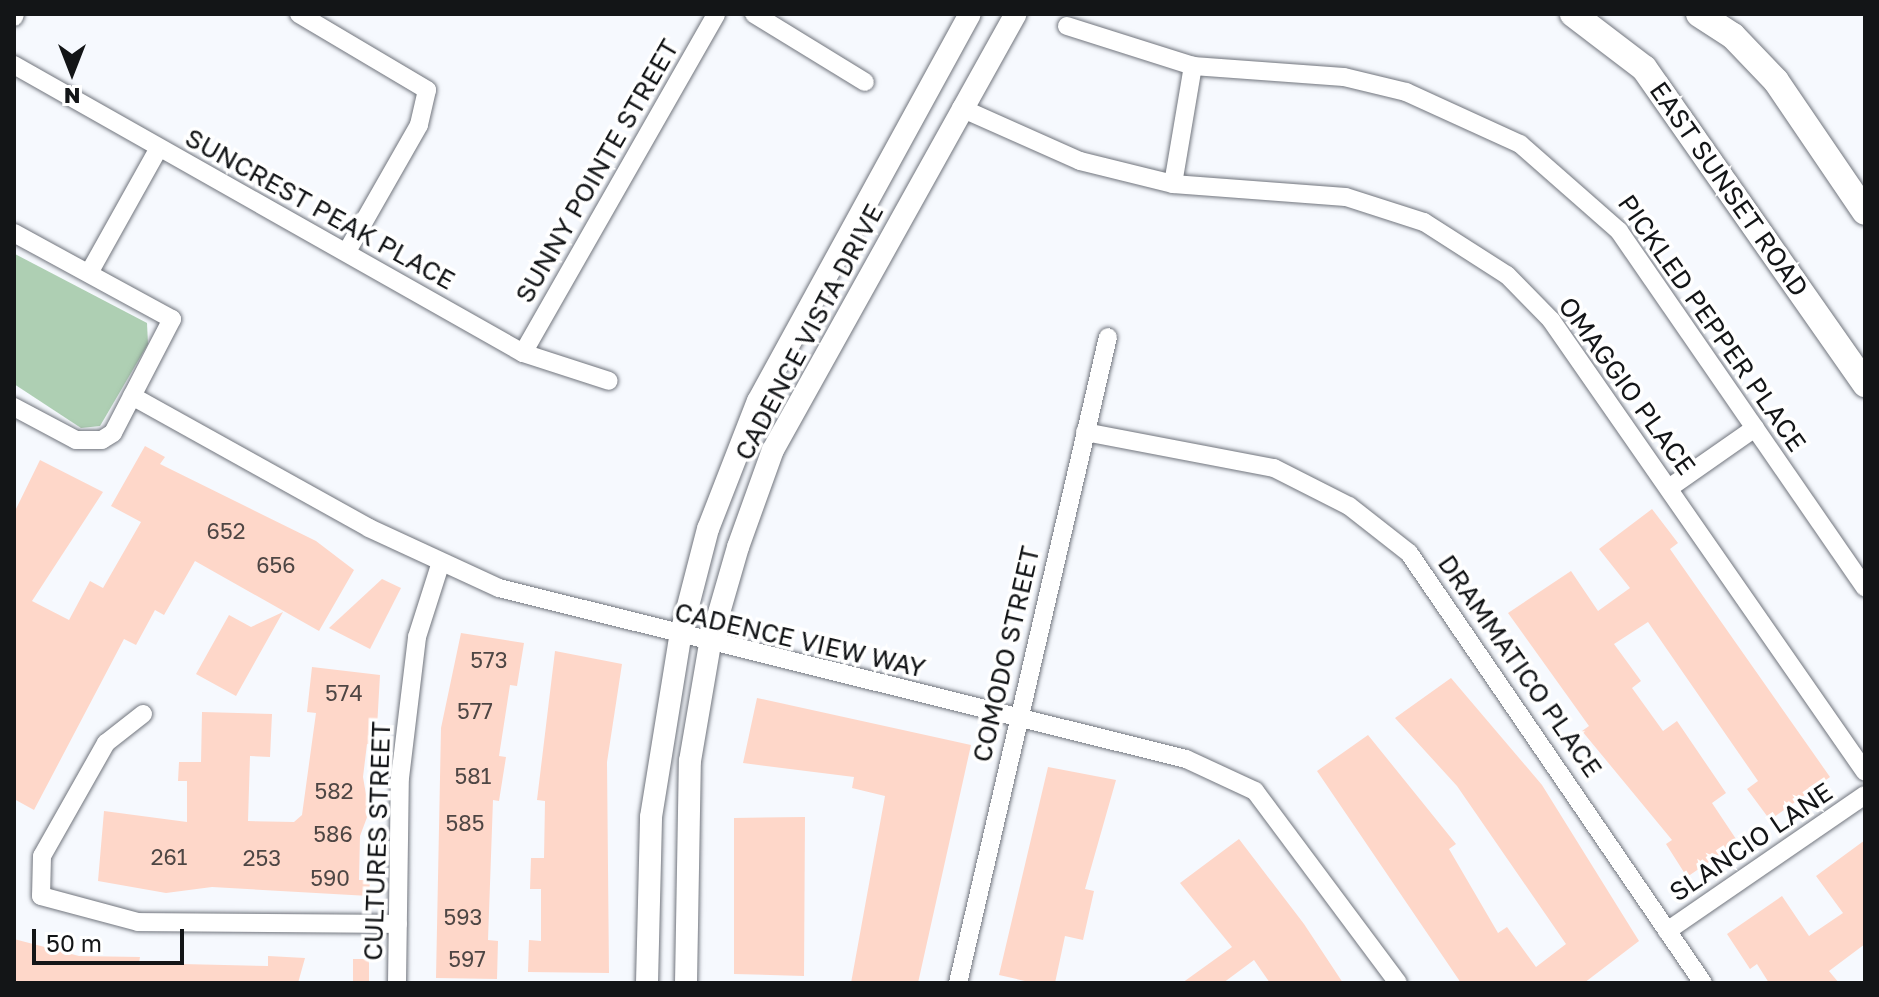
<!DOCTYPE html>
<style>
body{margin:0}
#map{position:relative;width:1879px;height:997px;overflow:hidden;background:#f6f9fe;font-family:"Golos Text",sans-serif}
div>[style]{position:absolute}
.green>*{inset:0;background:#aecfb3}
.building>*{inset:0;background:#fed7c9}
.roads{filter:drop-shadow(0 0 2px #71757d) drop-shadow(0 0 2px #71757d)}
.minor>*{height:18px;margin:-9px;padding:0 9px;transform-origin:9px;border-radius:9px;background:#fff}
.tertiary>*{height:22px;margin:-11px;padding:0 11px;transform-origin:11px;border-radius:11px;background:#fff}
.secondary>*{height:26px;margin:-13px;padding:0 13px;transform-origin:13px;border-radius:13px;background:#fff}
span{translate:-50% -50%;white-space:nowrap;text-align:center;line-height:1.15;-webkit-text-stroke:7px #fff;paint-order:stroke}
.number-label{font-size:22px;color:#4e4644}
.number-label span{-webkit-text-stroke-width:0}
.street-label{font-size:26px;color:#131517}
.frame{position:absolute;inset:0;border:16px solid #131517;pointer-events:none}
.north{position:absolute;left:32px;top:32px;width:80px;height:80px;-webkit-text-stroke:6px #fff;paint-order:stroke;rotate:180deg;font-size:22px;font-weight:700;line-height:32px;text-align:center;color:#131517}
.north::after{content:'';display:block;margin:auto;width:28px;height:36px;background:#131517;clip-path:polygon(50% 0,100% 100%,50% 72%,0 100%)}
.scale{position:absolute;left:32px;top:929px;width:152px;height:36px;box-sizing:border-box;border:4px solid #131517;border-top:0;padding-left:10px;font-size:24px;line-height:28px;white-space:nowrap;color:#131517;-webkit-text-stroke:6px #fff;paint-order:stroke}
</style>
<div id="map">
<div class="green">
<div style="clip-path:polygon(15px 254px,147px 323px,148px 344px,100px 426px,81px 428px,14px 384px)"></div>
</div>
<div class="building">
<div style="clip-path:polygon(145px 446px,165px 457px,160px 464px,316px 541px,354px 570px,319px 631px,195px 561px,164px 615px,155px 610px,136px 645px,124px 639px,34px 810px,14px 799px,14px 513px,40px 460px,103px 492px,32px 601px,69px 620px,90px 581px,103px 588px,141px 522px,111px 506px)"></div>
<div style="clip-path:polygon(1652px 509px,1678px 543px,1670px 549px,1830px 777px,1770px 820px,1747px 789px,1758px 781px,1648px 622px,1614px 644px,1641px 681px,1632px 688px,1663px 731px,1677px 721px,1726px 793px,1712px 803px,1738px 842px,1687px 877px,1666px 844px,1672px 840px,1582px 731px,1589px 726px,1508px 613px,1571px 571px,1598px 611px,1630px 588px,1599px 549px)"></div>
<div style="clip-path:polygon(382px 579px,401px 588px,370px 649px,329px 628px)"></div>
<div style="clip-path:polygon(283px 612px,236px 696px,196px 674px,229px 615px,251px 627px)"></div>
<div style="clip-path:polygon(461px 633px,524px 643px,517px 686px,510px 685px,499px 756px,506px 757px,499px 801px,493px 800px,488px 940px,498px 941px,497px 979px,436px 978px,441px 728px)"></div>
<div style="clip-path:polygon(555px 651px,622px 664px,607px 762px,609px 973px,528px 972px,529px 940px,541px 941px,541px 889px,530px 889px,531px 858px,544px 858px,545px 801px,537px 800px)"></div>
<div style="clip-path:polygon(312px 667px,380px 675px,376px 745px,367px 744px,363px 777px,369px 812px,360px 836px,359px 880px,370px 880px,369px 896px,212px 887px,166px 893px,98px 881px,104px 811px,187px 822px,187px 781px,178px 781px,179px 762px,201px 762px,202px 712px,272px 714px,270px 757px,250px 756px,248px 821px,294px 822px,302px 815px,316px 713px,307px 712px)"></div>
<div style="clip-path:polygon(1451px 678px,1542px 785px,1639px 941px,1584px 983px,1461px 983px,1317px 771px,1368px 735px,1456px 844px,1449px 849px,1498px 933px,1507px 927px,1536px 967px,1566px 944px,1457px 786px,1395px 718px)"></div>
<div style="clip-path:polygon(757px 698px,971px 745px,918px 983px,851px 983px,885px 796px,852px 788px,854px 777px,743px 763px)"></div>
<div style="clip-path:polygon(1048px 767px,1116px 780px,1085px 889px,1094px 891px,1083px 940px,1065px 936px,1055px 983px,1034px 983px,999px 975px)"></div>
<div style="clip-path:polygon(805px 817px,804px 976px,734px 974px,734px 818px)"></div>
<div style="clip-path:polygon(1239px 839px,1304px 924px,1343px 983px,1270px 983px,1254px 960px,1223px 983px,1182px 983px,1232px 947px,1180px 883px)"></div>
<div style="clip-path:polygon(1865px 840px,1865px 944px,1829px 971px,1839px 983px,1769px 983px,1757px 964px,1750px 969px,1727px 934px,1782px 896px,1809px 936px,1843px 913px,1816px 876px)"></div>
<div style="clip-path:polygon(14px 939px,79px 956px,140px 957px,139px 963px,268px 966px,268px 956px,305px 958px,298px 983px,14px 983px)"></div>
<div style="clip-path:polygon(353px 959px,369px 959px,369px 983px,353px 983px)"></div>
</div>
<div class="roads">
<div class="minor">
<div style="left:299px;top:14px;width:149px;rotate:30.7deg"></div>
<div style="left:427px;top:90px;width:36px;rotate:103deg"></div>
<div style="left:419px;top:125px;width:145px;rotate:119.7deg"></div>
<div style="left:754px;top:14px;width:130px;rotate:31.5deg"></div>
<div style="left:14px;top:17px;width:3px;rotate:-72deg"></div>
<div style="left:1067px;top:26px;width:132px;rotate:17.6deg"></div>
<div style="left:1193px;top:66px;width:151px;rotate:4.2deg"></div>
<div style="left:1344px;top:77px;width:64px;rotate:13.6deg"></div>
<div style="left:1406px;top:92px;width:125px;rotate:24.5deg"></div>
<div style="left:1520px;top:144px;width:132px;rotate:41.3deg"></div>
<div style="left:1619px;top:231px;width:433px;rotate:55.4deg"></div>
<div style="left:14px;top:65px;width:585px;rotate:29.5deg"></div>
<div style="left:523px;top:353px;width:90px;rotate:18deg"></div>
<div style="left:961px;top:108px;width:130px;rotate:24deg"></div>
<div style="left:1080px;top:161px;width:96px;rotate:13.9deg"></div>
<div style="left:1173px;top:184px;width:173px;rotate:4.3deg"></div>
<div style="left:1346px;top:197px;width:82px;rotate:17.8deg"></div>
<div style="left:1424px;top:222px;width:98px;rotate:32.6deg"></div>
<div style="left:1507px;top:275px;width:63px;rotate:45.6deg"></div>
<div style="left:1551px;top:320px;width:550px;rotate:55.21deg"></div>
<div style="left:1173px;top:184px;width:120px;rotate:-80.4deg"></div>
<div style="left:14px;top:233px;width:180px;rotate:28.6deg"></div>
<div style="left:172px;top:319px;width:128px;rotate:117.4deg"></div>
<div style="left:113px;top:433px;width:13px;rotate:148deg"></div>
<div style="left:102px;top:440px;width:26px;rotate:180deg"></div>
<div style="left:76px;top:440px;width:70px;rotate:-152deg"></div>
<div style="left:89px;top:273px;width:143px;rotate:-60.8deg"></div>
<div style="left:523px;top:353px;width:390px;rotate:-60.3deg"></div>
<div style="left:132px;top:396px;width:271px;rotate:29.1deg"></div>
<div style="left:369px;top:528px;width:143px;rotate:24.8deg"></div>
<div style="left:499px;top:588px;width:708px;rotate:13.98deg"></div>
<div style="left:1186px;top:759px;width:76px;rotate:24.9deg"></div>
<div style="left:1255px;top:791px;width:239px;rotate:53.3deg"></div>
<div style="left:1085px;top:432px;width:192px;rotate:10.8deg"></div>
<div style="left:1274px;top:468px;width:84px;rotate:26.9deg"></div>
<div style="left:1349px;top:506px;width:76px;rotate:38.1deg"></div>
<div style="left:1409px;top:553px;width:521px;rotate:55.64deg"></div>
<div style="left:1669px;top:488px;width:105px;rotate:-34.9deg"></div>
<div style="left:143px;top:714px;width:47px;rotate:141.9deg"></div>
<div style="left:106px;top:743px;width:130px;rotate:119.5deg"></div>
<div style="left:42px;top:856px;width:40px;rotate:91.4deg"></div>
<div style="left:41px;top:896px;width:100px;rotate:15deg"></div>
<div style="left:138px;top:922px;width:260px;rotate:0.4deg"></div>
<div style="left:1667px;top:931px;width:240px;rotate:-34.5deg"></div>
<div style="left:397px;top:983px;width:205px;rotate:-89.2deg"></div>
<div style="left:400px;top:778px;width:142px;rotate:-83.1deg"></div>
<div style="left:417px;top:637px;width:79px;rotate:-72.3deg"></div>
<div style="left:958px;top:983px;width:663px;rotate:-76.93deg"></div>
</div>
<div class="tertiary">
<div style="left:647px;top:983px;width:166px;rotate:-88.6deg"></div>
<div style="left:651px;top:817px;width:182px;rotate:-80.8deg"></div>
<div style="left:680px;top:637px;width:112px;rotate:-75.5deg"></div>
<div style="left:708px;top:529px;width:137px;rotate:-68.7deg"></div>
<div style="left:758px;top:401px;width:441px;rotate:-61.3deg"></div>
<div style="left:686px;top:983px;width:222px;rotate:-89deg"></div>
<div style="left:690px;top:761px;width:119px;rotate:-80.3deg"></div>
<div style="left:710px;top:644px;width:101px;rotate:-73.9deg"></div>
<div style="left:738px;top:547px;width:103px;rotate:-70.2deg"></div>
<div style="left:773px;top:450px;width:499px;rotate:-60.9deg"></div>
</div>
<div class="secondary">
<div style="left:1573px;top:14px;width:89px;rotate:37.3deg"></div>
<div style="left:1644px;top:68px;width:386px;rotate:55deg"></div>
<div style="left:1699px;top:14px;width:40px;rotate:32.9deg"></div>
<div style="left:1733px;top:36px;width:62px;rotate:46.3deg"></div>
<div style="left:1776px;top:81px;width:158px;rotate:55.8deg"></div>
</div>
</div>
<div class="number-label">
<span style="left:226px;top:531px">652</span>
<span style="left:276px;top:565px">656</span>
<span style="left:489px;top:660px">573</span>
<span style="left:344px;top:693px">574</span>
<span style="left:475px;top:711px">577</span>
<span style="left:473px;top:776px">581</span>
<span style="left:334px;top:791px">582</span>
<span style="left:465px;top:823px">585</span>
<span style="left:333px;top:834px">586</span>
<span style="left:169px;top:857px">261</span>
<span style="left:262px;top:858px">253</span>
<span style="left:330px;top:878px">590</span>
<span style="left:463px;top:917px">593</span>
<span style="left:467px;top:959px">597</span>
</div>
<div class="street-label">
<span style="left:597px;top:171px;rotate:-60deg">SUNNY POINTE STREET</span>
<span style="left:1729px;top:189px;rotate:55deg">EAST SUNSET ROAD</span>
<span style="left:320px;top:209px;rotate:29deg">SUNCREST PEAK PLACE</span>
<span style="left:1712px;top:323px;rotate:55deg">PICKLED PEPPER PLACE</span>
<span style="left:809px;top:332px;rotate:-62deg">CADENCE VISTA DRIVE</span>
<span style="left:1627px;top:386px;rotate:54deg">OMAGGIO PLACE</span>
<span style="left:800px;top:640px;rotate:13deg">CADENCE VIEW WAY</span>
<span style="left:1006px;top:654px;rotate:-77deg">COMODO STREET</span>
<span style="left:1520px;top:666px;rotate:55deg">DRAMMATICO PLACE</span>
<span style="left:377px;top:841px;rotate:-88deg">CULTURES STREET</span>
<span style="left:1751px;top:842px;rotate:-34deg">SLANCIO LANE</span>
</div>
<div class="frame"></div>
<div class="north">N</div>
<div class="scale">50 m</div>
</div>
